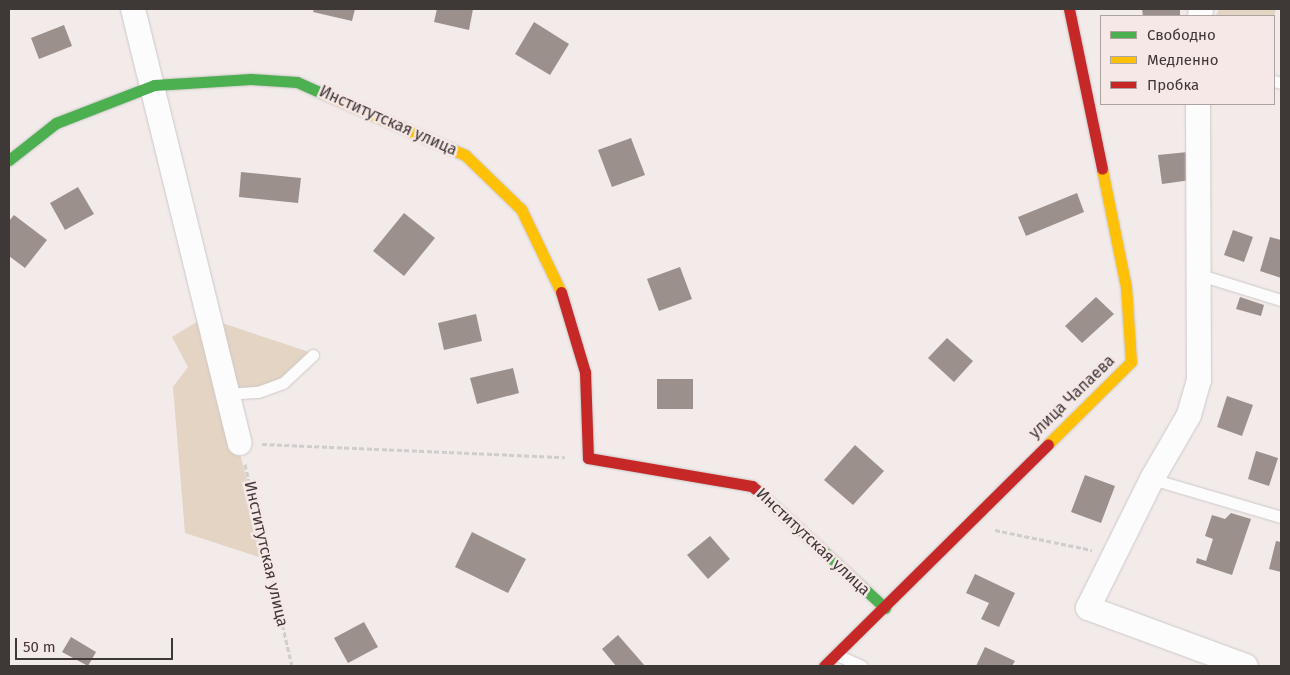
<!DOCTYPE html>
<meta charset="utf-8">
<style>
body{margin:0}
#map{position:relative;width:1290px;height:675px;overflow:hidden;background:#f2ebea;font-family:"Fira Sans",sans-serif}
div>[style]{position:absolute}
.green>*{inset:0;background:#e3d4c4}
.building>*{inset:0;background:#9b908c}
.path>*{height:3px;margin-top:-1.5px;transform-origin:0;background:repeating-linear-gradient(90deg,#d0cdcd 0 5px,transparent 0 7.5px)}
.roads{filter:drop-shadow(0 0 1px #cdc8c8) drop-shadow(0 0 1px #cdc8c8)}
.lane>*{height:11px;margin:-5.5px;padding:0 5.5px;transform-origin:5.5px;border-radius:5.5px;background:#fdfcfc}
.street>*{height:24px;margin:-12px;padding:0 12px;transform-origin:12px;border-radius:12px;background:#fdfcfc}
.fast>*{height:11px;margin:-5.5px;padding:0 5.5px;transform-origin:5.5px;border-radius:5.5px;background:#4caf50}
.slow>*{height:11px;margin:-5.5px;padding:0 5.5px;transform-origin:5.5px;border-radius:5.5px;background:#ffc107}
.jam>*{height:11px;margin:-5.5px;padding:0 5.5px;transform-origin:5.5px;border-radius:5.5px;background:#c62828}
span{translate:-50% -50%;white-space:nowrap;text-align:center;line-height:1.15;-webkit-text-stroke:5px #f6e8e6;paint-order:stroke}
.street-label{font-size:16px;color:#3e3837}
.frame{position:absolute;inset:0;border:10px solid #3e3837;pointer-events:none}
.legend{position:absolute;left:1100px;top:15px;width:175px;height:90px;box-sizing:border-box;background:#f6e8e6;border:1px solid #aca2a0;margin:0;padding:6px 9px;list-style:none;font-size:15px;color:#3e3837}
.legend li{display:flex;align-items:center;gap:10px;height:25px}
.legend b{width:25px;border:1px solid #aca2a0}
.scale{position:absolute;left:15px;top:638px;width:158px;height:22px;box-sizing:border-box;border:2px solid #3e3837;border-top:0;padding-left:6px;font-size:15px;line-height:18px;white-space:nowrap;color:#3e3837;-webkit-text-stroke:4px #f6e8e6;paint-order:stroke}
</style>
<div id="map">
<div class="green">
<div style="clip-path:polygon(1219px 9px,1276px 9px,1274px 17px,1216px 16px)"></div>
<div style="clip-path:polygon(205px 317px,246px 477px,265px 559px,185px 533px,173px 387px,188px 367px,172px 337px)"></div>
<div style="clip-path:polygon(210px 319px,312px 353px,283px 380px,257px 391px,229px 392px)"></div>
</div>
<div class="building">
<div style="clip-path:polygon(314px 9px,355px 9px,352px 21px,313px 12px)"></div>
<div style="clip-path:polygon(437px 9px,473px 9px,469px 30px,434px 22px)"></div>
<div style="clip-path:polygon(1142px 9px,1180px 9px,1180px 16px,1143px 16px)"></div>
<div style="clip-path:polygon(534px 22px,569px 44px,550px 75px,515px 54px)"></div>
<div style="clip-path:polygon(64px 25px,72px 46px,39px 59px,31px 38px)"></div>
<div style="clip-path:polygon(631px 138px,645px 175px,612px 187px,598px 150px)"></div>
<div style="clip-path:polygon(1188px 152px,1191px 180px,1162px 184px,1158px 155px)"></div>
<div style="clip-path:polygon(241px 172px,301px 178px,298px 203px,239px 197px)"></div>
<div style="clip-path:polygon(78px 187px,94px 214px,65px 230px,50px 203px)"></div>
<div style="clip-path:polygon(1077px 193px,1084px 212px,1026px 236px,1018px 217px)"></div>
<div style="clip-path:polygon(404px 213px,435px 238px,404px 276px,373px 251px)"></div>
<div style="clip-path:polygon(14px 215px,47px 240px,25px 268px,9px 256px,9px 221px)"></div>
<div style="clip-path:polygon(1233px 230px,1253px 237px,1244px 262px,1224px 255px)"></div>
<div style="clip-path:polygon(1270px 237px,1281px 240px,1281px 278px,1260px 271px)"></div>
<div style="clip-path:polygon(680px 267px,692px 299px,659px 311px,647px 279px)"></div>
<div style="clip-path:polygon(1096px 297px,1114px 314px,1082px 343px,1065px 326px)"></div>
<div style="clip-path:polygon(1240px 297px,1264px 305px,1261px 316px,1236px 309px)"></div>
<div style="clip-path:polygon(476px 314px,482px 341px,444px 350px,438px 323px)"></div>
<div style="clip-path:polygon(947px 338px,973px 361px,954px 382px,928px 358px)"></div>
<div style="clip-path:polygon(513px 368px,519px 393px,477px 404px,470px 378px)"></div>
<div style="clip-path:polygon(657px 379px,693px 379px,693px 409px,657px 409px)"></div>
<div style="clip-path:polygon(1227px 396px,1253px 405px,1242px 436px,1217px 427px)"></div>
<div style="clip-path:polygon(855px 445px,884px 471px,853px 505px,824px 480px)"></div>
<div style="clip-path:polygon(1256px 451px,1278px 458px,1269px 486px,1248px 479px)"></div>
<div style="clip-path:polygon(1085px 475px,1115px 486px,1101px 523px,1071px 512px)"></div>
<div style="clip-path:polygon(1231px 513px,1251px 519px,1232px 575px,1196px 563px,1197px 558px,1206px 561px,1213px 539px,1205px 536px,1212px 515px,1225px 519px)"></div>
<div style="clip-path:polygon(472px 532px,526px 559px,508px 593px,455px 567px)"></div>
<div style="clip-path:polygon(710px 536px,730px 559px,708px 579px,687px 555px)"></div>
<div style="clip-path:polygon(1276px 541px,1281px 542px,1281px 572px,1269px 569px)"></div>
<div style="clip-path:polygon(975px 574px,1015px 593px,999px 627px,981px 619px,989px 603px,966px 593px)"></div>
<div style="clip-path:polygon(364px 622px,378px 647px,348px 663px,334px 638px)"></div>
<div style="clip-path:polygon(618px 635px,645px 666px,616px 666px,602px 649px)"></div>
<div style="clip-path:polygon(71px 637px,96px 652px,88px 666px,62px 652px)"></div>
<div style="clip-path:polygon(985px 647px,1015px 661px,1012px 666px,976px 666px)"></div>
</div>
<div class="path">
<div style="left:262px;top:444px;width:303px;rotate:2.5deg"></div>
<div style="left:245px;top:464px;width:207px;rotate:76.9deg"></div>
<div style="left:995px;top:530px;width:99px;rotate:11.7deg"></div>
</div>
<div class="roads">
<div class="lane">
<div style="left:1274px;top:81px;width:7px;rotate:16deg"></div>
<div style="left:1197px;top:274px;width:88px;rotate:17.2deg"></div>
<div style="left:227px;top:394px;width:31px;rotate:-4deg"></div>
<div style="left:258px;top:392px;width:27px;rotate:-20deg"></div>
<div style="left:283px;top:383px;width:41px;rotate:-43deg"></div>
<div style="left:1152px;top:479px;width:134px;rotate:16.4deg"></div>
<div style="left:837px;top:655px;width:27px;rotate:24deg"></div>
</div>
<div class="street">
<div style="left:133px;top:9px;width:447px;rotate:76.2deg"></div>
<div style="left:1200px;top:16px;width:7px;rotate:-82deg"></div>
<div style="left:1198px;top:104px;width:276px;rotate:89.8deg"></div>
<div style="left:1199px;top:380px;width:36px;rotate:106deg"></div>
<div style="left:1189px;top:415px;width:74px;rotate:120deg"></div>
<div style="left:1152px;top:479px;width:144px;rotate:116.4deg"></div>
<div style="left:1088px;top:608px;width:168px;rotate:20.2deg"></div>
</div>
<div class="fast">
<div style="left:9px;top:160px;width:60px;rotate:-38.2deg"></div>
<div style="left:56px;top:123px;width:105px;rotate:-21.2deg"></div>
<div style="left:154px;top:85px;width:97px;rotate:-3.5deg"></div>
<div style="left:251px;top:79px;width:46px;rotate:3.7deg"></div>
<div style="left:297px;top:82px;width:30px;rotate:24deg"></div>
<div style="left:760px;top:493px;width:170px;rotate:42.6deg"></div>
</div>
<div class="slow">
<div style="left:324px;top:94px;width:154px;rotate:23.4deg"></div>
<div style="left:465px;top:155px;width:78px;rotate:44deg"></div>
<div style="left:521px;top:209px;width:92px;rotate:64.3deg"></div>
<div style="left:1048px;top:444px;width:117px;rotate:-44.7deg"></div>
<div style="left:1131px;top:362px;width:75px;rotate:-93.8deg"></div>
<div style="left:1126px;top:287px;width:120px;rotate:-101.5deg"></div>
</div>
<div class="jam">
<div style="left:1069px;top:9px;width:163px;rotate:78.3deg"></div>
<div style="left:561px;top:292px;width:84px;rotate:73.3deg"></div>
<div style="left:585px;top:372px;width:86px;rotate:88deg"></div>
<div style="left:588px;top:458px;width:166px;rotate:9.7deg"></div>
<div style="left:752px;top:486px;width:11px;rotate:41deg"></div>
<div style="left:824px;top:666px;width:315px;rotate:-44.7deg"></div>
</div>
</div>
<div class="street-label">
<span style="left:388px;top:121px;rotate:24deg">Институтская улица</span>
<span style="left:1072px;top:397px;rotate:-44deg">улица Чапаева</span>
<span style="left:813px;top:542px;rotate:43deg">Институтская улица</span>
<span style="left:266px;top:554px;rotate:77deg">Институтская улица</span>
</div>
<div class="frame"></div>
<ul class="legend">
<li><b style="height:6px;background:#4caf50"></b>Свободно</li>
<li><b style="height:6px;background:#ffc107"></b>Медленно</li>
<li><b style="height:6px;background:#c62828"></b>Пробка</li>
</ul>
<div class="scale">50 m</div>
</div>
